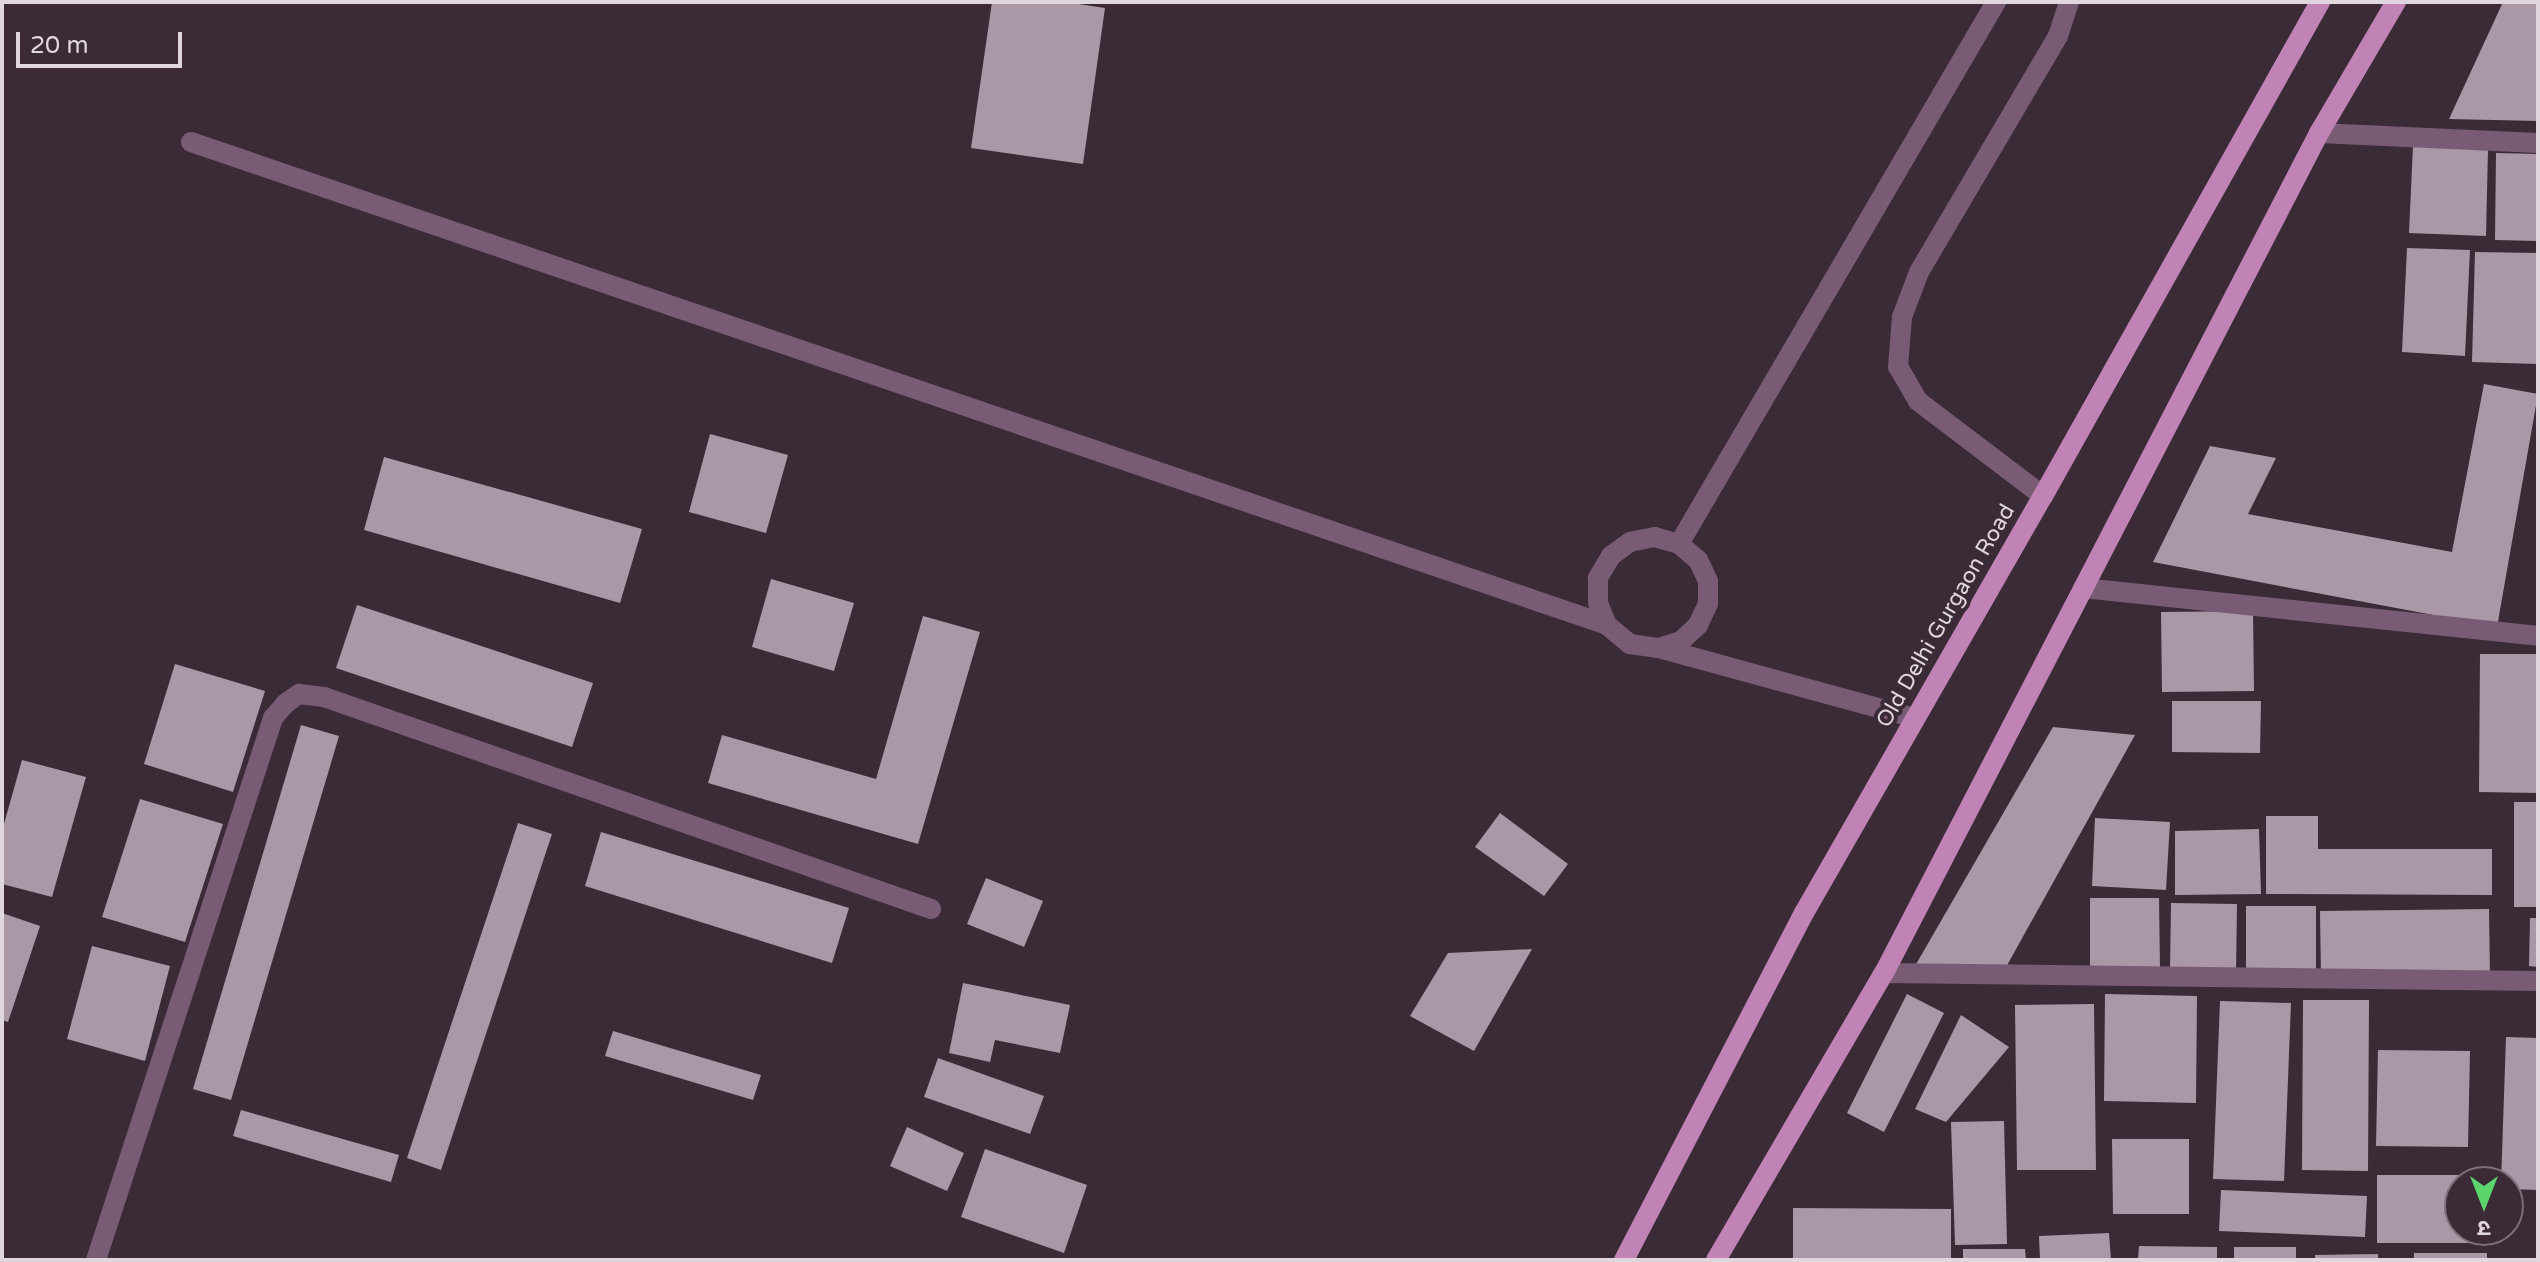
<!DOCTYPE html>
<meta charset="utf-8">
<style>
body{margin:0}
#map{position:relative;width:2540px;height:1262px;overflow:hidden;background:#3a2b37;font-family:"Varela Round","Noto Sans Devanagari",sans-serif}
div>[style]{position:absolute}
.building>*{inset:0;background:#aa98a6}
.minor>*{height:20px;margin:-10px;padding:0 10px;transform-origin:10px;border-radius:10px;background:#7a5b74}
.major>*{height:20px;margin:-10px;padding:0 10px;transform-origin:10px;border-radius:10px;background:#c183b6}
span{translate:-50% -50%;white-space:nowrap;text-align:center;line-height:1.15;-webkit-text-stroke:8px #3a2b37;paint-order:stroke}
.street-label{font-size:22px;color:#e0d6dd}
.frame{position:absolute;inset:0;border:4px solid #e0d6dd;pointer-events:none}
.north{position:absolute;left:2444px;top:1166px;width:80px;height:80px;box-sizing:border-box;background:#3a2b37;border:2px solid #7c6f79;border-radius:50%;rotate:180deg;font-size:22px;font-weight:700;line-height:32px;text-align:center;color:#e0d6dd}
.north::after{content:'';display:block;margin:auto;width:28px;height:36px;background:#5dd56d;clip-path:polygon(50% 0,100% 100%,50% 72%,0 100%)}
.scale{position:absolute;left:16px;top:32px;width:166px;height:36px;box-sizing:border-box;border:4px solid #e0d6dd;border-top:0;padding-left:10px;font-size:24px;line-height:28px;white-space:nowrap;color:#e0d6dd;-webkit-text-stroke:6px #3a2b37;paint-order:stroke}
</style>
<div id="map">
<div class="building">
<div style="clip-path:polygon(992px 2px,1065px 2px,1105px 8px,1083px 164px,971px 148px)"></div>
<div style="clip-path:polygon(2503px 2px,2538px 2px,2538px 121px,2449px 119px)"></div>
<div style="clip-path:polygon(2413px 146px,2488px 149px,2486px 236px,2409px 233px)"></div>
<div style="clip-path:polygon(2496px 153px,2538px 154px,2538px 241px,2495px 240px)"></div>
<div style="clip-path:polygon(2407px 248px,2470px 250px,2465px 356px,2402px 352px)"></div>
<div style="clip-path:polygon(2475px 252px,2538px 253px,2537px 364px,2472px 362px)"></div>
<div style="clip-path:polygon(2484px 384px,2538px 394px,2497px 627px,2153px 562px,2210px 446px,2276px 458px,2248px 514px,2452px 552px)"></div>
<div style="clip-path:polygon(710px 434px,788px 455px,766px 533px,689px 512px)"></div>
<div style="clip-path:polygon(384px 457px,642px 529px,620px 603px,364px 530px)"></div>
<div style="clip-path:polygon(771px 579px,854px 603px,834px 671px,752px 647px)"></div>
<div style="clip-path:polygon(357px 605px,593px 683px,572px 747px,336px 668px)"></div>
<div style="clip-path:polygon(2253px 611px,2254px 691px,2162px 692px,2161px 612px)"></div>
<div style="clip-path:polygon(923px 616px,980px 632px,918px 844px,708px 783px,722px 735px,876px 779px)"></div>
<div style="clip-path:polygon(2480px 654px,2538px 654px,2538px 793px,2479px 792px)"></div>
<div style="clip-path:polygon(175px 664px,265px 691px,233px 792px,144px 764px)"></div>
<div style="clip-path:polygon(2172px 701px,2261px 701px,2260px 753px,2172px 752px)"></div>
<div style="clip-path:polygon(301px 725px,339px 736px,231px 1100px,193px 1089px)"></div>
<div style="clip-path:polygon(2053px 727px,2135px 735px,2005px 969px,1915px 966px)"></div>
<div style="clip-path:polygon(22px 760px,86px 777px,52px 897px,2px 884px,2px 831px)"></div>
<div style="clip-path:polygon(140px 799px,223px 824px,185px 942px,102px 917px)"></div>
<div style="clip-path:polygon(2514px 802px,2538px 802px,2538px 907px,2514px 907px)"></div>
<div style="clip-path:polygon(1500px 813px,1568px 864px,1544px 896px,1475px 847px)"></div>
<div style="clip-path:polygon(2266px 816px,2318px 816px,2318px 849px,2492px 849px,2492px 895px,2266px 894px)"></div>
<div style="clip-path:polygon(2095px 818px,2170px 822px,2166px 890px,2092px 886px)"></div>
<div style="clip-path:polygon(518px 823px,552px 834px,441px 1170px,407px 1158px)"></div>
<div style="clip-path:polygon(2259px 829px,2261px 894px,2175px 895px,2175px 831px)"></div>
<div style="clip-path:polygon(601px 832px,849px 908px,832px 963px,585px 886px)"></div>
<div style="clip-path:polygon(986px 878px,1043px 901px,1024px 947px,967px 924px)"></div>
<div style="clip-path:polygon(2090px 898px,2159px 898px,2160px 970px,2090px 971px)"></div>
<div style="clip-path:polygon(2171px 903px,2237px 904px,2236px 973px,2170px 972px)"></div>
<div style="clip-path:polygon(2246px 906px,2316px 906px,2316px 976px,2246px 975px)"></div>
<div style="clip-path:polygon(2489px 909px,2490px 977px,2321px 978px,2320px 911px)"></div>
<div style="clip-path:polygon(2px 913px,40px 926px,8px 1022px,2px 1020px)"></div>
<div style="clip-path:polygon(2530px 918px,2538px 918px,2538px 967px,2529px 966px)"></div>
<div style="clip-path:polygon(92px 946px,170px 966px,145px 1061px,67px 1039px)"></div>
<div style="clip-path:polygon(1532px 949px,1474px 1051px,1410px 1016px,1448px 953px)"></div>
<div style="clip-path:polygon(963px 983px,1070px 1005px,1060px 1053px,995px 1040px,990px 1062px,949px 1053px)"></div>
<div style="clip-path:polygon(1907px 994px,1944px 1013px,1884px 1132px,1847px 1113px)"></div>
<div style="clip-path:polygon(2105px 994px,2197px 996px,2196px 1103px,2104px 1101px)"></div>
<div style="clip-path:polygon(2303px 1000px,2369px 1000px,2368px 1171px,2302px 1170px)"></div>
<div style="clip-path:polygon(2220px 1001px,2291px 1003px,2284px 1181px,2213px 1179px)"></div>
<div style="clip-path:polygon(2094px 1004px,2096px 1170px,2017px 1170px,2015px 1005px)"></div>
<div style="clip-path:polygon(1961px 1015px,2009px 1047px,1946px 1122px,1915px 1109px)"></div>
<div style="clip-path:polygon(613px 1031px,761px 1075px,753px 1100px,605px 1056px)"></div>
<div style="clip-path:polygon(2506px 1037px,2538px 1038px,2538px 1190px,2508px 1189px,2508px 1182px,2501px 1182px)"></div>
<div style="clip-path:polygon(2378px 1050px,2470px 1051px,2468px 1147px,2376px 1146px)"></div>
<div style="clip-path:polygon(938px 1058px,1044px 1096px,1030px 1134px,924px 1097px)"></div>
<div style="clip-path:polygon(241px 1110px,399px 1155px,391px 1182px,233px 1136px)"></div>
<div style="clip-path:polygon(2004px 1121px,2007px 1244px,1955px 1245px,1951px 1122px)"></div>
<div style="clip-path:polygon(907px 1127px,964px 1153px,947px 1191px,890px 1166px)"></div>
<div style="clip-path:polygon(2112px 1139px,2189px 1139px,2189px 1214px,2113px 1214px)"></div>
<div style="clip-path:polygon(985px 1149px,1087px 1185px,1064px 1253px,961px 1217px)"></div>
<div style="clip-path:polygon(2377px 1175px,2491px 1175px,2491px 1182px,2460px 1182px,2460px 1230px,2491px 1230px,2491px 1243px,2377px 1243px)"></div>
<div style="clip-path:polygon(2221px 1190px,2367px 1196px,2365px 1237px,2219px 1231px)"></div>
<div style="clip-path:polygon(1793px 1208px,1951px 1209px,1951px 1260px,1793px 1260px)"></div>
<div style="clip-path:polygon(2109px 1233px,2111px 1260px,2040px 1260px,2039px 1236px)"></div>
<div style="clip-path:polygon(2139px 1246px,2217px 1247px,2217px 1260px,2138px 1260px)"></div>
<div style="clip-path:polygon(2234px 1247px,2296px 1247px,2296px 1260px,2234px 1260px)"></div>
<div style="clip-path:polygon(1963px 1249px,2025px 1249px,2026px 1260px,1963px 1260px)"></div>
<div style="clip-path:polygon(2414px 1253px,2487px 1253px,2487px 1260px,2414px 1260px)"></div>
<div style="clip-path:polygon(2378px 1254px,2378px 1260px,2315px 1260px,2315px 1255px)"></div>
</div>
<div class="minor">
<div style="left:2319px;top:133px;width:219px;rotate:2.6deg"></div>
<div style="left:191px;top:142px;width:1496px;rotate:18.83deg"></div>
<div style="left:1607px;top:625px;width:30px;rotate:40deg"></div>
<div style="left:1630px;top:644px;width:29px;rotate:8deg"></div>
<div style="left:1659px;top:648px;width:23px;rotate:-18deg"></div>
<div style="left:1681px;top:641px;width:23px;rotate:-43deg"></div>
<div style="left:1698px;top:625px;width:23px;rotate:-65deg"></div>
<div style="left:1708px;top:604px;width:23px;rotate:-90deg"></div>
<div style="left:1708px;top:581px;width:23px;rotate:-115deg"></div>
<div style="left:1698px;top:560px;width:25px;rotate:-140deg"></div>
<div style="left:1679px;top:544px;width:25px;rotate:-164deg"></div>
<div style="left:1655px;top:537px;width:25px;rotate:169deg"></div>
<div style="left:1630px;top:542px;width:24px;rotate:144deg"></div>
<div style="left:1611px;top:556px;width:26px;rotate:121deg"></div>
<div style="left:1598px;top:578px;width:25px;rotate:90deg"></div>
<div style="left:1598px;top:603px;width:24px;rotate:68deg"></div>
<div style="left:2043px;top:496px;width:157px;rotate:-142.8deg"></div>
<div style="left:1918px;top:401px;width:39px;rotate:-120deg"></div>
<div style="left:1898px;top:367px;width:50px;rotate:-85.4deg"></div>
<div style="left:1902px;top:317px;width:48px;rotate:-69.3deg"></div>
<div style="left:1919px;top:272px;width:274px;rotate:-59.5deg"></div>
<div style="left:2058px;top:36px;width:36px;rotate:-72deg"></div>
<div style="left:1679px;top:544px;width:628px;rotate:-59.68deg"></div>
<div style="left:2083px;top:588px;width:458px;rotate:6deg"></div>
<div style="left:1659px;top:648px;width:265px;rotate:15.3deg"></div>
<div style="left:1884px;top:973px;width:654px;rotate:0.7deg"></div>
<div style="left:96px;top:1260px;width:570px;rotate:-71.91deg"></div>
<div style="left:273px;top:718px;width:20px;rotate:-49deg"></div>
<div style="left:286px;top:703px;width:16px;rotate:-35deg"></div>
<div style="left:299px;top:694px;width:25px;rotate:7deg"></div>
<div style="left:324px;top:697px;width:643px;rotate:19.25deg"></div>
</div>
<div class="major">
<div style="left:1624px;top:1260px;width:391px;rotate:-62.6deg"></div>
<div style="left:1804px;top:913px;width:481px;rotate:-60.2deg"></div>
<div style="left:2043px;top:496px;width:566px;rotate:-60.72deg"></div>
<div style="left:1716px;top:1260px;width:333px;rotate:-59.7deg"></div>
<div style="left:1884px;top:973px;width:946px;rotate:-62.62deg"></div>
<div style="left:2319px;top:133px;width:152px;rotate:-59.6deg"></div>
</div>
<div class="street-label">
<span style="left:1946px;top:616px;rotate:-60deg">Old Delhi Gurgaon Road</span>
</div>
<div class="frame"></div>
<div class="north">उ</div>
<div class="scale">20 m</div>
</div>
